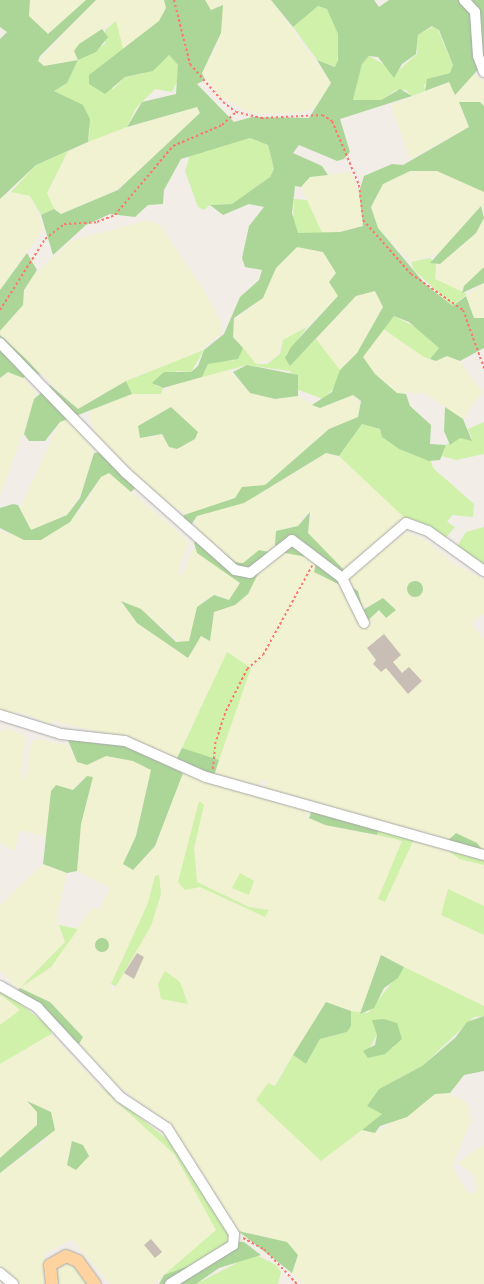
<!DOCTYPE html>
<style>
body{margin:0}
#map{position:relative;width:484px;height:1284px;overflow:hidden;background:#f2eee7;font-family:"Titillium Web",sans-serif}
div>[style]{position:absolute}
.farmland>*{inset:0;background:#f1f2d1}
.grass>*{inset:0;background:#cff1a9}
.forest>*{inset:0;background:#acd698}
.round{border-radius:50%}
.building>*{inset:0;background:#c8beb6}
.path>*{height:2px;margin-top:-1px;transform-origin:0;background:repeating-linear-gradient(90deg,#ff766c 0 2.5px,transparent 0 5px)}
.roads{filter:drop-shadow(0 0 1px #a8a8a8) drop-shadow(0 0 1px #a8a8a8)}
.minor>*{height:10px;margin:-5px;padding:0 5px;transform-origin:5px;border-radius:5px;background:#fff}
.major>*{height:12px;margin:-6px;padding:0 6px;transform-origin:6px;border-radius:6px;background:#ffd3a0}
span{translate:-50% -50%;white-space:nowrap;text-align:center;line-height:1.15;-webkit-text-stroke:4px #fff;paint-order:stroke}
</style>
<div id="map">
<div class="farmland">
<div style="clip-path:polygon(30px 0,86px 0,48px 35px,29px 16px)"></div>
<div style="clip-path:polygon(96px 0,164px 0,166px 8px,159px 21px,124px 52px,115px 21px,79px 44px,78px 60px,44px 66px,38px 61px)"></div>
<div style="clip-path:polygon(205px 0,271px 0,331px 83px,319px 106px,298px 113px,253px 114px,220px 97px,202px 73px,217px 45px,223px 5px,211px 10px)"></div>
<div style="clip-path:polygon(474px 74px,484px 81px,484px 106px,480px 102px,459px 102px,469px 127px,410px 159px,391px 105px,450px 82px,455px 95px)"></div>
<div style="clip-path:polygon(197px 107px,200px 113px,196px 121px,166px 144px,136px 178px,89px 204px,61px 214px,54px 209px,47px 193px,68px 151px,112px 132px)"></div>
<div style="clip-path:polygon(410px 171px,437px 171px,484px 192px,484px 213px,481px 206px,439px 253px,411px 262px,378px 228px,371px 207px,383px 184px)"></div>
<div style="clip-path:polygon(351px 172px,359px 192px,363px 226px,323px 235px,301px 187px,310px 177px)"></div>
<div style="clip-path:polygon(11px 192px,30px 196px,44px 228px,0 290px,0 199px)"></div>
<div style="clip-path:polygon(484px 218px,484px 267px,462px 293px,435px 279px,436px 265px,461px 247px)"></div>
<div style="clip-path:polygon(148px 220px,160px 225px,205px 292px,222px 324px,220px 334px,192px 357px,137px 375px,78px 409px,0 335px,0 327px,15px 316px,30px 279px,71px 241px)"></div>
<div style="clip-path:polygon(297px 247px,323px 252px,336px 273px,338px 297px,307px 327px,283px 340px,276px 358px,256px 364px,233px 337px,232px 322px,263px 298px,276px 268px)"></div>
<div style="clip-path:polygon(484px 283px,484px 318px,479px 322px,469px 310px,466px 296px)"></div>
<div style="clip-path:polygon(375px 291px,383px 307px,357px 353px,340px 370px,316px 339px,356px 296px)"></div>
<div style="clip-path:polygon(382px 328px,424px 357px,436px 361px,447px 356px,460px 361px,482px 392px,463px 419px,425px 393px,397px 393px,375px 374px,363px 357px)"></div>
<div style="clip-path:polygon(evenodd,229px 370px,250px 393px,275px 399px,298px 396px,320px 408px,353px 395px,363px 408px,358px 417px,329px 429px,265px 485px,242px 487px,235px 498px,187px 516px,155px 493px,96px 435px,89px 414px,100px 403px,141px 391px,161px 394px,176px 381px,229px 370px,171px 407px,194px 428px,195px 439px,181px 447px,166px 443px,162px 434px,149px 438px,138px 426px,171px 407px)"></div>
<div style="clip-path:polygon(8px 372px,23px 378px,37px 394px,0 496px,0 378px)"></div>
<div style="clip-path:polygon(69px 419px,93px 450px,85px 487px,67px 515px,31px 530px,20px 508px,60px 422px)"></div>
<div style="clip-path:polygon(326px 453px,349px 462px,407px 520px,345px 571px,308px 533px,312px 514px,303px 516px,298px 526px,276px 531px,275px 545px,269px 552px,253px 555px,243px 563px,235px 562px,195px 527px,197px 516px,264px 492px)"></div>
<div style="clip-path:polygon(109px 473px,188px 541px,178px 574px,182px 575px,193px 549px,240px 583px,229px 600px,217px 595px,203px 600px,195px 612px,193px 635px,183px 645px,141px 609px,121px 601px,137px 623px,188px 657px,201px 636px,210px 641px,214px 612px,228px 607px,263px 567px,288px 550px,312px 558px,317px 563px,314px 572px,343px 586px,363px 625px,380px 610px,396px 611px,366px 606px,362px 610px,358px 591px,346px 578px,406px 533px,422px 538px,455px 565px,484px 580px,484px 613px,471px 623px,484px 640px,484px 852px,264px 791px,267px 782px,263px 779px,255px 788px,214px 776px,250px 668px,227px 652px,176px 760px,116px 736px,54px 721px,49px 724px,17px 711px,15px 716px,0 712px,0 531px,35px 541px,81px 510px,101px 477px)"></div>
<div style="clip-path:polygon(evenodd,5px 728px,24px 735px,26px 740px,21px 777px,25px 781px,31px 742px,36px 739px,67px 745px,77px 762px,106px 756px,133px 761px,151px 770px,136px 836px,123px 864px,133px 870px,155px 846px,183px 773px,308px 810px,306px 817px,325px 825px,402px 841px,388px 876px,384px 902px,414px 839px,484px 865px,484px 906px,448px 889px,441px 915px,484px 935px,484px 1006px,381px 956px,360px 1014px,326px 1002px,274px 1086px,321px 1161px,362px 1130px,375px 1133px,435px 1094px,445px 1091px,467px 1103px,471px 1120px,452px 1167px,468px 1194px,478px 1191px,474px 1175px,458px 1163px,484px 1144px,484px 1284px,303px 1284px,292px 1273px,296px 1265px,269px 1237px,238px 1231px,169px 1125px,101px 1073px,79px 1044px,83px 1037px,50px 1002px,14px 986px,0 969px,0 905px,43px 864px,67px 873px,56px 918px,65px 942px,21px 987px,51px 967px,91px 908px,99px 910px,110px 888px,77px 871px,81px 824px,89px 795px,81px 779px,73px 790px,53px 786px,47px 837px,19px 830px,15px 851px,0 843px,0 733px,5px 728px,204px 805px,194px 848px,197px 882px,249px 907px,264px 908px,265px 917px,200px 887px,178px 882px,204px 805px,5px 728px,159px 875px,161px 894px,151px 926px,113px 991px,110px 986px,148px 903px,155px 876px,159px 875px,5px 728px,171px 974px,183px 988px,187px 1003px,167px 998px,171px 974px)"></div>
<div style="clip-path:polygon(0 994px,21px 1010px,0 1025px)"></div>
<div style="clip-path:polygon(evenodd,51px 1034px,106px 1093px,175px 1155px,217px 1231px,153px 1284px,110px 1284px,72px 1239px,44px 1254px,48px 1284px,21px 1284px,0 1266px,0 1173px,46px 1141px,51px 1112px,28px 1101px,37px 1112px,37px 1125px,0 1158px,0 1064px,51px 1034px,83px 1145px,89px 1156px,77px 1168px,67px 1158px,70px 1149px,83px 1145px)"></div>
<div style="clip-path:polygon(66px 1262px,76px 1265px,90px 1284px,58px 1284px,55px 1274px)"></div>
</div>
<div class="grass">
<div style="clip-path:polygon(318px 6px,327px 9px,336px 25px,340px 45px,336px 67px,317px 60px,293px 27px)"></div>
<div style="clip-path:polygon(116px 21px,124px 52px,89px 75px,113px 89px,125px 77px,145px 73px,169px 55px,178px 65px,178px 80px,172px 92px,155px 89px,136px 108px,127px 127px,88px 142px,90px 129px,76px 102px,54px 91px,67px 83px,78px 60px,105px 44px,105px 30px)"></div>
<div style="clip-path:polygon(436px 25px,453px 65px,450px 73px,434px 77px,424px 85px,425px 91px,412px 96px,406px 90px,396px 90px,381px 100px,353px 100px,362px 64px,369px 56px,397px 72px,417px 54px,418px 35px)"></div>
<div style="clip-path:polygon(250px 138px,268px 145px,274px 169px,270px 177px,232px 204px,210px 205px,204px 210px,198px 207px,185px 171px,190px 155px)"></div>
<div style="clip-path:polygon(68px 151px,47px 193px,54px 209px,41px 215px,30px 196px,11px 192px,36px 165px)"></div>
<div style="clip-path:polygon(294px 199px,307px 200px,323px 235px,298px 233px,293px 225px)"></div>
<div style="clip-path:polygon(430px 258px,436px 265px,435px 279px,467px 294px,453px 306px,414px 270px,411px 262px)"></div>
<div style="clip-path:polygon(394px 316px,417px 328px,439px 348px,437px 351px,430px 359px,424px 357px,382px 328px)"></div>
<div style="clip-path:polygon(307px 327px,286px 355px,296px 359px,316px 339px,340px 370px,336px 386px,323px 399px,296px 389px,299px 384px,290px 371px,247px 365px,202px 377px,208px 364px,223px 358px,233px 361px,243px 348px,256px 364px,267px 364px,280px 354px,283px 340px)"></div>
<div style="clip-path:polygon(204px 350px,191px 372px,176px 371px,156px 386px,163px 388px,161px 394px,132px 394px,126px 381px)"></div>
<div style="clip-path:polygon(484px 422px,484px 454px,456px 460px,442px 456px,446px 445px,460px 438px,472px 439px,468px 429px)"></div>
<div style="clip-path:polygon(362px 424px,380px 429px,382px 437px,399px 449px,431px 461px,433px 468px,474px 504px,473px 517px,452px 515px,447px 522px,455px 527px,444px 540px,407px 520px,339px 456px)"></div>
<div style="clip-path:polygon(484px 527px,484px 569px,454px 551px,466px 532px)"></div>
<div style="clip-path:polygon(227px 652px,251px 668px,219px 760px,205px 759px,182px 748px)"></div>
<div style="clip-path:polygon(199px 801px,204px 805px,194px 848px,197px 882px,249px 907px,269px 910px,265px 917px,200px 887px,185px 890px,178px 882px)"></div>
<div style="clip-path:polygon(379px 828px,414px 839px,385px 902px,378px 899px,402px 841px,377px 835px)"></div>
<div style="clip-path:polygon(449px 851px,484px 858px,484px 865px,459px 859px)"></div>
<div style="clip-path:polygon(240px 873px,254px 881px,249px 895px,232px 888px)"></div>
<div style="clip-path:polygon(159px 875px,161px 894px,151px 926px,116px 986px,111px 984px,148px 903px,155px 876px)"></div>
<div style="clip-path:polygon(448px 889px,484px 906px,484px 935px,441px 915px)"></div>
<div style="clip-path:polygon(59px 925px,78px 929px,51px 967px,20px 988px,65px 942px)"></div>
<div style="clip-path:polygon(evenodd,404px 967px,484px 1006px,484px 1016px,474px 1017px,422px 1066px,379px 1089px,367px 1106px,383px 1114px,321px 1161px,256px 1100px,268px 1083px,275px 1086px,293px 1055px,306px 1064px,320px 1039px,347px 1032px,351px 1011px,368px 1013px,404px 967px,373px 1020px,394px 1048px,369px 1049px,377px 1035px,373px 1020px)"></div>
<div style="clip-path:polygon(165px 971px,180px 982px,188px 1004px,161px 999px,158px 984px)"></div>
<div style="clip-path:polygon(0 988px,51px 1028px,51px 1034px,0 1064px,0 1025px,20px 1010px,0 994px)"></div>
<div style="clip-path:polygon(97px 1084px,172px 1143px,229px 1232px,225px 1247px,172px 1276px,164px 1275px,216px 1230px,175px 1155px)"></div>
<div style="clip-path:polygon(254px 1254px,276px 1265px,281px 1272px,278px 1284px,196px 1284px)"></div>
</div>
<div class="forest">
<div style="clip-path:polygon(0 0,30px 0,29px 16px,48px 34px,86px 0,96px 0,40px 56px,38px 61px,44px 66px,78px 60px,74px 51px,79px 44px,102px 29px,108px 37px,96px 52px,78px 60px,67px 83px,54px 91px,83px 105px,90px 119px,88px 142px,36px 165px,0 199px,0 39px,7px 32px,0 27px)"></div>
<div style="clip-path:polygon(164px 0,205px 0,211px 10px,223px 5px,221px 33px,202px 73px,205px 80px,197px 84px,234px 122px,252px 117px,309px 118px,331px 83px,317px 60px,335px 67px,338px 60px,338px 34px,327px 9px,318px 6px,293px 27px,271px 0,374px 0,379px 7px,389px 0,484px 0,484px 63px,455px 95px,449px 82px,425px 91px,427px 79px,450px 73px,453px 65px,439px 30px,432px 26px,418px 35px,416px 54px,402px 64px,394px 78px,378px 57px,369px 56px,362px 64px,353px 100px,381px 100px,400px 89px,412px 96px,340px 119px,350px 152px,344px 159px,337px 161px,299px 145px,293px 153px,322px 166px,328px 175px,310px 177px,301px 187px,295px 186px,292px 213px,298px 233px,340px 232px,363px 226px,359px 192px,364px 176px,392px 164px,403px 165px,469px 127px,459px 102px,480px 102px,484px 106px,484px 192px,437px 171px,410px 171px,383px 184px,371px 207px,378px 228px,426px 285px,453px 306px,466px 296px,474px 318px,484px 318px,484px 348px,460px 361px,447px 356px,436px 361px,430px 359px,439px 348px,409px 322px,394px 316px,363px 357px,375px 374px,397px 393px,406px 394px,410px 406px,431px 425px,430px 444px,446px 445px,440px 460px,429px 461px,399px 449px,382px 437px,380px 429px,362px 424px,339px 456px,326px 453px,244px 503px,197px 516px,189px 528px,181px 521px,184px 515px,235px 498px,242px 487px,265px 485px,329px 429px,358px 417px,361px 401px,353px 395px,320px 408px,312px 405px,332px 392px,340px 370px,357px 353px,383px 307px,375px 291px,356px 296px,290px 366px,285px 358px,291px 347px,338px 296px,329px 282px,336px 273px,323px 252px,297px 247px,276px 268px,263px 298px,234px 318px,233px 337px,243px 348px,238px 359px,208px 364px,202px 377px,163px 388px,152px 383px,164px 372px,191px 372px,198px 366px,204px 350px,224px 334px,240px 297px,259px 280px,262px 270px,245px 267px,242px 258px,249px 226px,264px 207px,249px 204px,223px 215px,210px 205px,232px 204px,270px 177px,274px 169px,268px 145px,250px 138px,181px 159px,164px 190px,163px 204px,148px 205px,135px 217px,110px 214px,86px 225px,53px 255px,41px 215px,54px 209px,61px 214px,118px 190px,200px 113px,197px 107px,127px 127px,142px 102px,176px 94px,178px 65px,169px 55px,153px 71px,125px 77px,105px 94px,89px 84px,89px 75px,159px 21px,166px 8px)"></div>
<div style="clip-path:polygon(481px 206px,484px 218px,476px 233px,440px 264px,430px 263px)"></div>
<div style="clip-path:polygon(27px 253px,37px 270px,24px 290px,23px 305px,0 331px,0 290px)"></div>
<div style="clip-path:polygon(484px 267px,484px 283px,462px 293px,464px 286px)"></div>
<div style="clip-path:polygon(0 335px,26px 359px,41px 375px,32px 371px,23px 378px,8px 372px,0 378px)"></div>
<div style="clip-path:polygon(247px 365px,298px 375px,298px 396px,275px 399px,250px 393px,233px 372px)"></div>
<div style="clip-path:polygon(126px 381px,132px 394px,60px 422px,45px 441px,29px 441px,24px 434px,34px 399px,50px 385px,78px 409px)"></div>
<div style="clip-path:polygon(171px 407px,198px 432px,195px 439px,177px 449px,169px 447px,162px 434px,140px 438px,138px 426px)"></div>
<div style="clip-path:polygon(445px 407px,463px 419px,472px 441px,460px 438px,450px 445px,444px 431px)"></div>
<div style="clip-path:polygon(101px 452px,137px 486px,131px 492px,109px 473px,101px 477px,70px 522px,41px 540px,24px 540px,0 528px,0 508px,13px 504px,18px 505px,31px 530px,67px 515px,80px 498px,94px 453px)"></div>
<div style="clip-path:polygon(310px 512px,308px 533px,345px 571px,338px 584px,314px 572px,316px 563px,312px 558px,280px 552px,275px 545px,276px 531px,298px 526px)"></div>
<div style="clip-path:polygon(201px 534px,235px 562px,243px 563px,259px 550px,269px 552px,248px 594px,235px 605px,214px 612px,210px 641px,201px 636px,188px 658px,137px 623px,121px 601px,141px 609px,176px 642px,189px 641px,197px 607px,214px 595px,229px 600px,240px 583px,197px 553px,194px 543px)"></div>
<div class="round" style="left:407px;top:581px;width:16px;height:16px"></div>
<div style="clip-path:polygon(350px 586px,358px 591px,363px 610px,383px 598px,396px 610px,386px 618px,379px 610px,363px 625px)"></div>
<div style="clip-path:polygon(67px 738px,122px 744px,183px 773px,155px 846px,133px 870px,123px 864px,136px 836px,151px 770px,133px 761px,106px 756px,87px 765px,77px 762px)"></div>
<div style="clip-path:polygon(182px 748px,219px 760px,214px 776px,176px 760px)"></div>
<div style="clip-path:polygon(87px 776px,93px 777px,81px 824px,77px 871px,67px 873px,43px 864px,51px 791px,56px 785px,73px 790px)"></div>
<div style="clip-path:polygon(312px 810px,379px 828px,377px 835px,325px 825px,309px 818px)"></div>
<div style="clip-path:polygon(456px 833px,477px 843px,484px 852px,445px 843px)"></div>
<div class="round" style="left:95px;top:938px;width:14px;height:14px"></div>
<div style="clip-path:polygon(381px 955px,404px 967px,398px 978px,384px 988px,374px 1008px,360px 1014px)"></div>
<div style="clip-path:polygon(20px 988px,50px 1002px,83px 1037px,79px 1044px,13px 993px)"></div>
<div style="clip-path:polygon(326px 1002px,351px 1011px,351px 1026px,347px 1032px,320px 1039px,306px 1064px,293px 1055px)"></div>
<div style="clip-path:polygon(484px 1016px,484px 1071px,464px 1075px,450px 1093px,435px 1094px,407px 1117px,380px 1126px,375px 1133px,362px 1130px,382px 1114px,367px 1106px,379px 1089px,422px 1066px,455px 1038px,467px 1022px)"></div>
<div style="clip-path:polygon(384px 1019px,397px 1023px,402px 1039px,385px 1054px,368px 1058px,363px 1051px,375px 1045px,377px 1035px,372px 1020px)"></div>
<div style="clip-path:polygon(27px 1101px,51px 1112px,55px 1130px,0 1173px,0 1158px,37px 1125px,37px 1112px)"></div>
<div style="clip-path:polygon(72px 1141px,83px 1145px,89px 1156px,76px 1170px,67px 1165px)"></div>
<div style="clip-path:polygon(238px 1231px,287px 1242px,298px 1255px,292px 1273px)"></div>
<div style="clip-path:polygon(228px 1241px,244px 1242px,261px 1255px,219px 1268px,196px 1284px,159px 1284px,164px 1275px,208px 1259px)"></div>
</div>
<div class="building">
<div style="clip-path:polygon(384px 634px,401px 655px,393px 662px,402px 673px,409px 667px,422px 681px,408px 694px,386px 668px,381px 672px,373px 664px,376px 660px,367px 648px)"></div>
<div style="clip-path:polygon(137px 953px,144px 957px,134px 979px,124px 973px)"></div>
<div style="clip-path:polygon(151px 1239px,162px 1252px,155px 1258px,144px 1245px)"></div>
</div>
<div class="path">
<div style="left:174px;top:0;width:66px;rotate:76deg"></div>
<div style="left:190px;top:64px;width:50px;rotate:49deg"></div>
<div style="left:223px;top:102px;width:16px;rotate:38deg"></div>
<div style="left:236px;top:112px;width:26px;rotate:13deg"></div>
<div style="left:261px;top:118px;width:61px;rotate:-2.8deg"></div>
<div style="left:322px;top:115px;width:12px;rotate:31deg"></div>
<div style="left:332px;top:121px;width:69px;rotate:67.1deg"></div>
<div style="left:359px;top:185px;width:35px;rotate:83deg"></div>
<div style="left:363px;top:220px;width:72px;rotate:48.4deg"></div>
<div style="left:411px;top:274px;width:63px;rotate:34.7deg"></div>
<div style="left:463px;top:310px;width:62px;rotate:70.1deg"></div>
<div style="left:0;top:310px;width:84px;rotate:-57.6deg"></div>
<div style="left:45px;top:239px;width:24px;rotate:-38deg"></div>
<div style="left:64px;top:224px;width:33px;rotate:-3deg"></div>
<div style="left:97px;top:222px;width:19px;rotate:-21deg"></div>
<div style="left:115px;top:215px;width:90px;rotate:-50deg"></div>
<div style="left:173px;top:146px;width:53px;rotate:-23.2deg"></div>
<div style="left:222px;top:125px;width:19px;rotate:-43deg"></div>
<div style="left:213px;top:769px;width:25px;rotate:-85deg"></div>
<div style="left:215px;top:744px;width:35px;rotate:-72deg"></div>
<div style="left:226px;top:711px;width:47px;rotate:-63.4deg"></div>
<div style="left:247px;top:669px;width:21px;rotate:-41deg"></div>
<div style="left:263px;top:655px;width:102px;rotate:-61.2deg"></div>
<div style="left:243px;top:1238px;width:24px;rotate:28deg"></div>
<div style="left:264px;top:1249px;width:48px;rotate:46.7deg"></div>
</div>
<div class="roads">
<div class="minor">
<div style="left:464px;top:0;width:16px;rotate:47deg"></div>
<div style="left:475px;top:12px;width:44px;rotate:86.1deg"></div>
<div style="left:478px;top:56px;width:17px;rotate:69deg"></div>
<div style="left:0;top:343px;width:180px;rotate:45.9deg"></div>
<div style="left:125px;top:472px;width:147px;rotate:41.7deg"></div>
<div style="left:235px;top:570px;width:15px;rotate:11deg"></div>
<div style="left:250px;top:573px;width:53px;rotate:-38.2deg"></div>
<div style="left:292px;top:540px;width:63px;rotate:37.2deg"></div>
<div style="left:342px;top:578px;width:50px;rotate:63.9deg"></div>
<div style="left:342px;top:578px;width:84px;rotate:-40.7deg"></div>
<div style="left:406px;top:523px;width:23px;rotate:20deg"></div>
<div style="left:428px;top:531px;width:69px;rotate:35.5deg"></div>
<div style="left:0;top:715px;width:64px;rotate:17.3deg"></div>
<div style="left:61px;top:734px;width:64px;rotate:6.2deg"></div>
<div style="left:125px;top:741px;width:89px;rotate:24deg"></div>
<div style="left:206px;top:777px;width:289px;rotate:15.7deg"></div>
<div style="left:0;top:986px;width:43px;rotate:29.6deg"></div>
<div style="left:37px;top:1007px;width:122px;rotate:47.3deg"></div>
<div style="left:120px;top:1097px;width:56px;rotate:33.4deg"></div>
<div style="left:167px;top:1128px;width:125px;rotate:57.7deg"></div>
<div style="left:234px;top:1234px;width:11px;rotate:95deg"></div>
<div style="left:233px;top:1245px;width:74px;rotate:148.2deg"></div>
<div style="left:0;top:1273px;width:17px;rotate:40deg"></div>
</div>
<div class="major">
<div style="left:52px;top:1284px;width:19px;rotate:-96deg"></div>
<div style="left:50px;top:1265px;width:18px;rotate:-29deg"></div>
<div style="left:66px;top:1256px;width:13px;rotate:23deg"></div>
<div style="left:78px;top:1261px;width:29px;rotate:54deg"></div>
</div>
</div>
</div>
